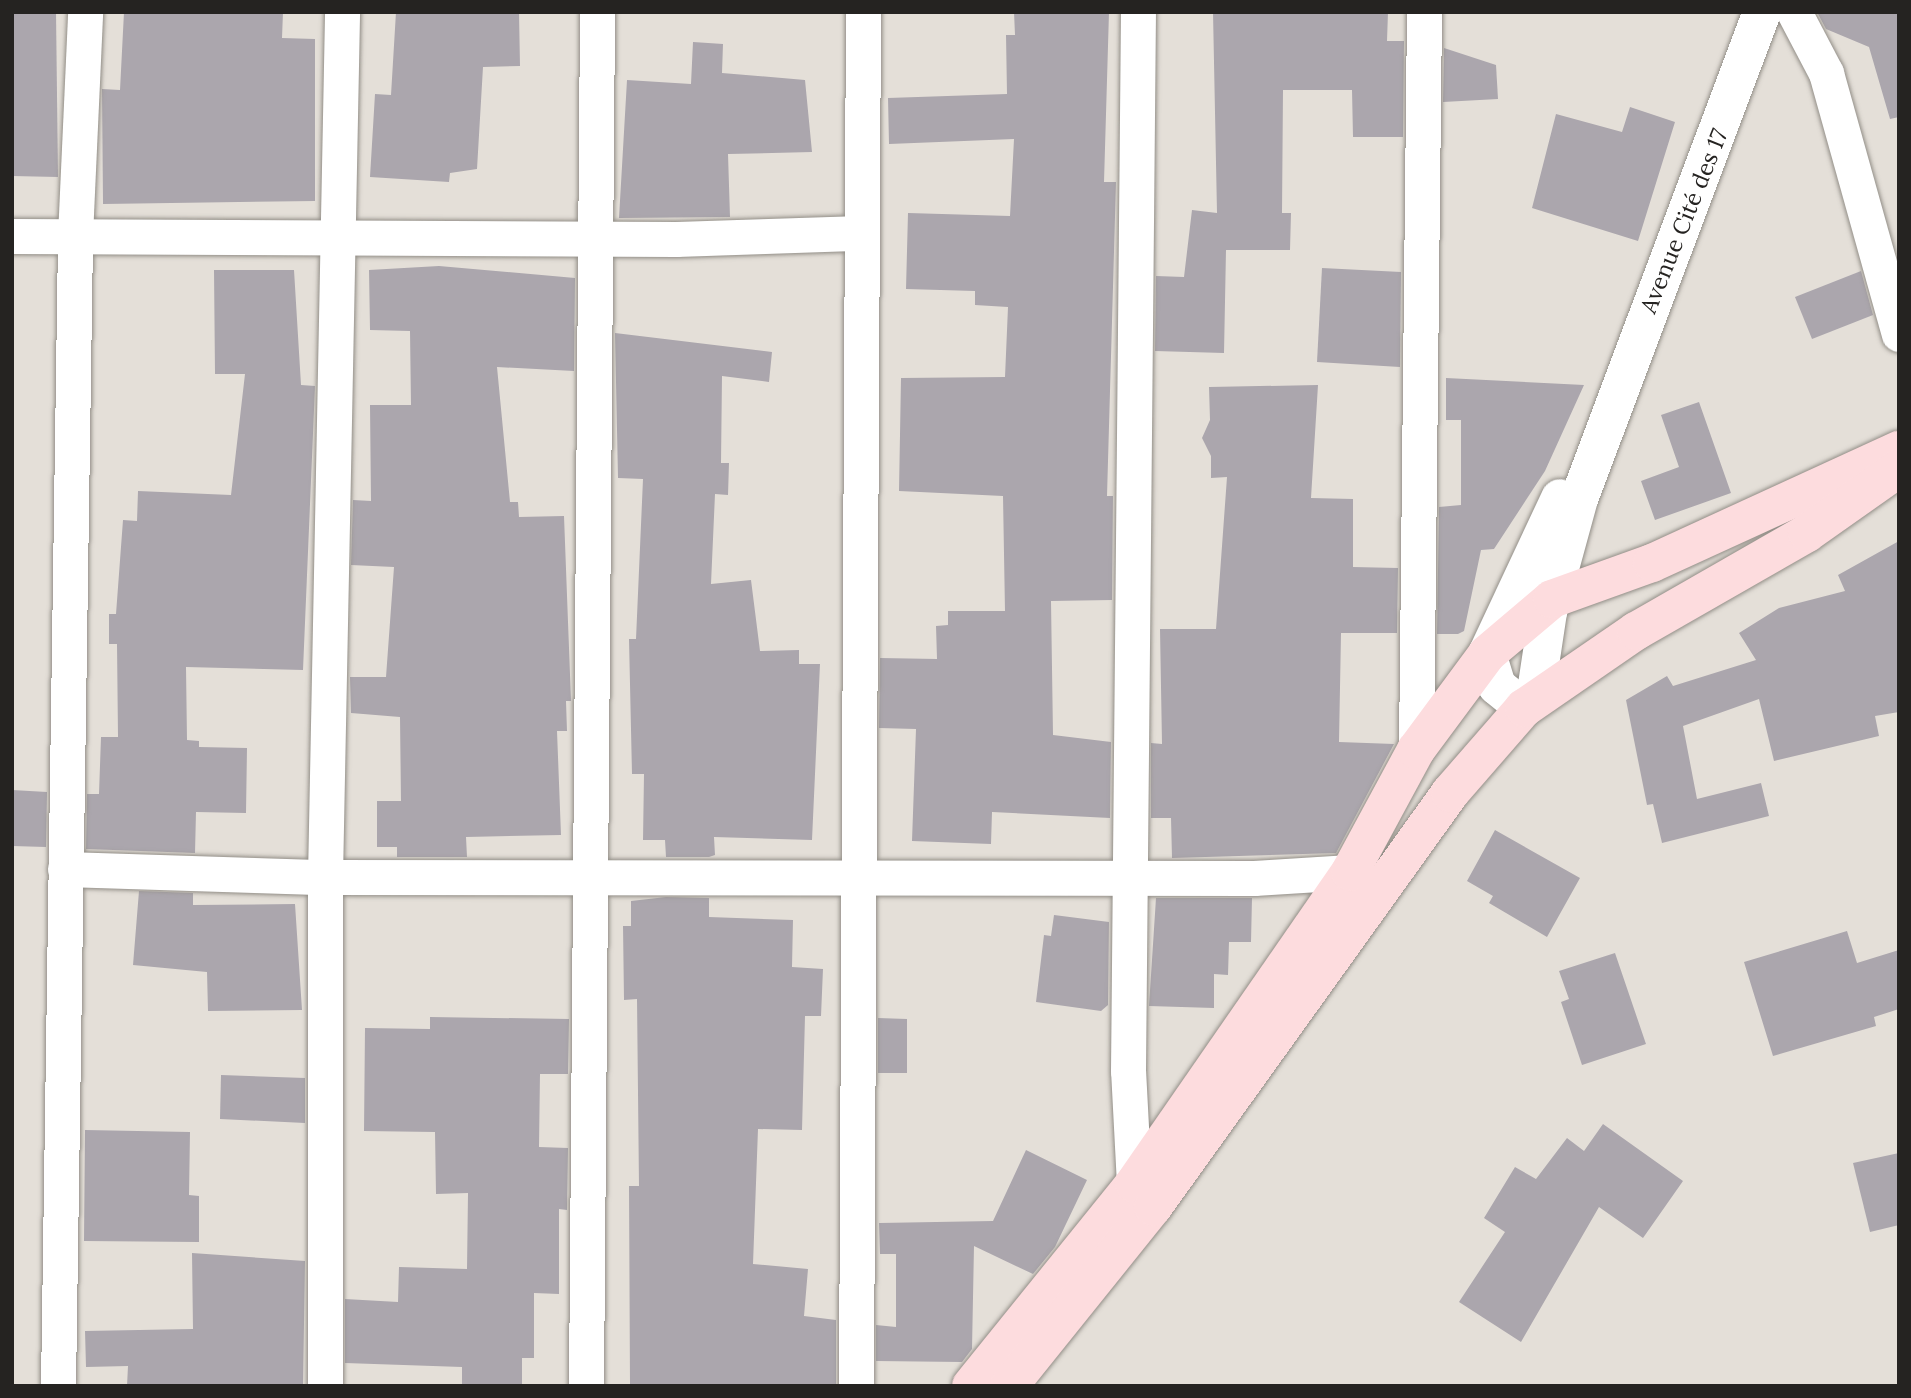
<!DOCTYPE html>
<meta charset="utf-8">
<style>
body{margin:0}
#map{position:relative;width:1911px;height:1398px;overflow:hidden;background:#e4dfd8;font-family:Lora,serif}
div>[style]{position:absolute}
.building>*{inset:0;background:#aba6ad}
.roads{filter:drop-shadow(0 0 2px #928e87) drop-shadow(0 0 2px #928e87)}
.street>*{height:35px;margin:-17.5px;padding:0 17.5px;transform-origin:17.5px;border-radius:17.5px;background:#fff}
.secondary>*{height:38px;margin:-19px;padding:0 19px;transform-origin:19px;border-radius:19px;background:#fff}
.primary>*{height:38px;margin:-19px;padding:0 19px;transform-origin:19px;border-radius:19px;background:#fddcde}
span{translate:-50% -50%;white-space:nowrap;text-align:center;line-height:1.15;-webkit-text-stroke:6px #fff;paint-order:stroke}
.street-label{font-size:23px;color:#252321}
.frame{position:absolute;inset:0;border:14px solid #252321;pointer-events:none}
</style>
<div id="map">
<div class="building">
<div style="clip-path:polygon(12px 12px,56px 12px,58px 177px,12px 176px)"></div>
<div style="clip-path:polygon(124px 12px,283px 12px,282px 38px,315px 39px,315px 201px,103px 204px,102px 89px,120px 90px)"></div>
<div style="clip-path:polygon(396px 12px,519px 12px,520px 66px,483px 67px,477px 169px,450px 173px,449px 182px,370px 177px,375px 94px,391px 95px)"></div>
<div style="clip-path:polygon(1014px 12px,1109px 12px,1104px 182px,1116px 182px,1107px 496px,1113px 496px,1112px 600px,1051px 601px,1053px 735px,1111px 742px,1110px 818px,992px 812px,991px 844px,912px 841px,916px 729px,879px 728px,880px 658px,937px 659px,936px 626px,948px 625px,948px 611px,1005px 611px,1003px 496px,899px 491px,901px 378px,1005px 377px,1008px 307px,975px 305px,975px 291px,906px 289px,908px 213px,1010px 216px,1014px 139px,889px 144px,888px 98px,1007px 94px,1006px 35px,1015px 35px)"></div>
<div style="clip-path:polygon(1213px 12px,1388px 12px,1387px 41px,1404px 41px,1403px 137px,1353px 137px,1352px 90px,1283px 90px,1282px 213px,1291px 213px,1290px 250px,1226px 250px,1224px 353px,1155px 351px,1156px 276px,1184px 277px,1192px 210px,1217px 213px)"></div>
<div style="clip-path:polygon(1817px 12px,1899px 12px,1899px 117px,1890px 119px,1869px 47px,1826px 29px)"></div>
<div style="clip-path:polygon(693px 42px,723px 44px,722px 73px,805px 80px,812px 152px,728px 154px,730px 217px,619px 218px,627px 80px,691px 84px)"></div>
<div style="clip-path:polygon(1444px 48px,1496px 65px,1498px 99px,1443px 102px)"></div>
<div style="clip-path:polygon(1630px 107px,1675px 122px,1638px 241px,1532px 208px,1556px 114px,1622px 132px)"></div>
<div style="clip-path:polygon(439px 266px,575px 278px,574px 371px,497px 367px,510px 502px,518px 502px,519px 517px,564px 516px,571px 701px,566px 701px,567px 731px,557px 731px,561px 835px,466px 837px,467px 857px,397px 857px,397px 847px,377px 847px,377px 801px,401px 801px,400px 717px,351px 713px,350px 677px,386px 677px,394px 567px,351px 565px,353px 500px,371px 501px,370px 405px,411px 405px,410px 331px,370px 330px,369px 270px)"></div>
<div style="clip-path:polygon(1322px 268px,1401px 272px,1400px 367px,1317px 362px)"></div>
<div style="clip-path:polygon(214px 270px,294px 270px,301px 385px,315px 386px,303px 670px,186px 667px,187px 740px,199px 741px,199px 747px,247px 748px,246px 813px,196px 812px,195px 853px,86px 849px,87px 794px,99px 794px,101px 737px,118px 737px,117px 644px,109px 644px,109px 614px,116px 614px,123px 520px,137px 521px,138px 491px,231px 495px,245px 374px,215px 374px)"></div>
<div style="clip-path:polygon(1861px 271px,1873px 315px,1812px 339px,1795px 297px)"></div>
<div style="clip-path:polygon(615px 333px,772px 352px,769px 382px,722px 376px,721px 463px,729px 463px,728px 495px,715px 494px,711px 584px,751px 580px,760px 651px,799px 650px,799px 664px,820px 664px,812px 840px,714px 837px,715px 855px,709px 857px,666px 857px,665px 840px,643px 840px,644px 774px,632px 774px,629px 639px,636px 639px,643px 479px,618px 478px)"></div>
<div style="clip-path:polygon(1446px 378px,1584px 385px,1545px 471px,1494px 549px,1481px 550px,1464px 631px,1458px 634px,1437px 634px,1439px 507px,1461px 505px,1461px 420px,1446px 420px)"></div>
<div style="clip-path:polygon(1318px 385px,1311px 498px,1353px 499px,1353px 567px,1398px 568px,1397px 633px,1341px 633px,1339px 742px,1394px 744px,1336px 853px,1172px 858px,1171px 818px,1151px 818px,1151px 743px,1162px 744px,1160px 629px,1216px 629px,1227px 477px,1211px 478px,1211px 456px,1202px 438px,1210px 420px,1209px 387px)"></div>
<div style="clip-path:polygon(1699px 402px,1731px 493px,1655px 520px,1641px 481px,1679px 467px,1661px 415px)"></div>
<div style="clip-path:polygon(1899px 541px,1899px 712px,1875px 716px,1879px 736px,1774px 761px,1759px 699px,1683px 726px,1697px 799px,1761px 783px,1769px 816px,1662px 843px,1653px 804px,1647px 805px,1626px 700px,1667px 676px,1673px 686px,1756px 660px,1739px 633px,1779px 608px,1845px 591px,1838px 575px)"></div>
<div style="clip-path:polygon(12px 790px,47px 792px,46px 847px,12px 846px)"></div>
<div style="clip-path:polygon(1495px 830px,1580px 878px,1547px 937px,1489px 903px,1493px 896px,1467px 881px)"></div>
<div style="clip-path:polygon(139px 891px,193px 893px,193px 905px,295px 904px,302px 1010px,208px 1011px,207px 972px,133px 965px)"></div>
<div style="clip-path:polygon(666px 897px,709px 898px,709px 917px,793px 920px,792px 967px,823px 969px,821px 1016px,805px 1016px,802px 1130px,758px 1129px,753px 1264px,808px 1269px,804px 1316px,836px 1320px,836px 1386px,630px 1386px,629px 1186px,639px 1186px,637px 999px,624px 1000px,623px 926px,631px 926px,631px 901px)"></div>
<div style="clip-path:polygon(1156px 898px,1252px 898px,1251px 942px,1229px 942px,1228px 975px,1214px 974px,1214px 1008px,1149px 1006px)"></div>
<div style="clip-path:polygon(1054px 915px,1109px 922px,1108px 1005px,1101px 1011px,1036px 1002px,1044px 935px,1051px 936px)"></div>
<div style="clip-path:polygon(1847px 931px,1857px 963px,1899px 950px,1899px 1009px,1874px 1017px,1876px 1026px,1773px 1056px,1744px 962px)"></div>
<div style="clip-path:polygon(1615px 953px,1646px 1044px,1582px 1065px,1561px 1002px,1569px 999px,1559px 971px)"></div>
<div style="clip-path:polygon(430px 1017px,569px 1019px,568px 1074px,540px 1074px,539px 1147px,568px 1148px,567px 1210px,559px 1209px,559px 1294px,534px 1293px,534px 1358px,522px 1358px,522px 1386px,462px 1386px,462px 1367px,345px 1363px,345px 1299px,398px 1302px,399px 1267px,467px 1269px,468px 1193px,436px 1194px,435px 1132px,364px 1131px,365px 1028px,430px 1029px)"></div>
<div style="clip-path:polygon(878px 1018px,907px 1019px,907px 1073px,878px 1073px)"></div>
<div style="clip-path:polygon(221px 1075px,305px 1078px,305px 1123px,220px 1119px)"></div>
<div style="clip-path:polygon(1603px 1124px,1683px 1181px,1643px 1238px,1599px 1207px,1521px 1342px,1459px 1302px,1505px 1232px,1484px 1218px,1515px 1167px,1536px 1179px,1567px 1138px,1584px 1151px)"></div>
<div style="clip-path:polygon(85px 1130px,190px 1132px,189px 1195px,199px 1196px,199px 1242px,84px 1241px)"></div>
<div style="clip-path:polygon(1026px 1150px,1087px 1180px,1055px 1247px,1033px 1274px,974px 1246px,972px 1349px,962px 1362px,876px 1361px,876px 1325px,896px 1327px,896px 1254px,880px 1254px,879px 1223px,993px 1221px)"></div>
<div style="clip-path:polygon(1899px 1153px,1899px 1225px,1870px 1232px,1853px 1163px)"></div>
<div style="clip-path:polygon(192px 1253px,305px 1261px,303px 1386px,127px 1386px,128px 1366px,86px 1367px,85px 1331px,193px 1329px)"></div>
</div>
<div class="roads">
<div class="street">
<div style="left:1794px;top:12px;width:69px;rotate:62.3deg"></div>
<div style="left:1826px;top:73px;width:271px;rotate:74.4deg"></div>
<div style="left:12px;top:236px;width:664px;rotate:0.26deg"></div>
<div style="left:676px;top:239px;width:185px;rotate:-1.9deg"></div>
<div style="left:1416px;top:750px;width:738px;rotate:-89.38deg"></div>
<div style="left:65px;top:869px;width:260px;rotate:1.8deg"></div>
<div style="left:325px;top:877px;width:929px;rotate:0.06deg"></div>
<div style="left:1254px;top:878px;width:96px;rotate:-3.6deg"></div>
<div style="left:1134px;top:1184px;width:113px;rotate:-93deg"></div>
<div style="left:1128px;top:1071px;width:1059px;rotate:-89.46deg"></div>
<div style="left:58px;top:1386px;width:1150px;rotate:-89.15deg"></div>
<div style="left:75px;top:236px;width:224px;rotate:-87.4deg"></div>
<div style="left:325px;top:1386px;width:509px;rotate:-90deg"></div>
<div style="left:325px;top:877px;width:865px;rotate:-88.87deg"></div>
<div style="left:586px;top:1386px;width:1374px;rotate:-89.54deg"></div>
<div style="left:856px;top:1386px;width:1374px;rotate:-89.71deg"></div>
</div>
<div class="secondary">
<div style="left:1535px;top:698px;width:87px;rotate:-81.4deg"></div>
<div style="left:1548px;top:612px;width:117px;rotate:-74.7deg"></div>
<div style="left:1579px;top:499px;width:520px;rotate:-69.41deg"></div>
<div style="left:1524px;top:708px;width:35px;rotate:-141deg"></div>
<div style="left:1497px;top:686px;width:34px;rotate:-107deg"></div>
<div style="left:1487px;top:654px;width:172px;rotate:-64.9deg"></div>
</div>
<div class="primary">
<div style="left:971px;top:1386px;width:260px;rotate:-51.1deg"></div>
<div style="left:1134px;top:1184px;width:379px;rotate:-55.3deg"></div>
<div style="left:1350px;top:872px;width:139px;rotate:-61.6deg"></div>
<div style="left:1416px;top:750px;width:119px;rotate:-53.5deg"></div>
<div style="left:1487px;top:654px;width:85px;rotate:-40.2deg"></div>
<div style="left:1552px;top:599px;width:106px;rotate:-19.8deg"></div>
<div style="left:1652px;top:563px;width:272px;rotate:-24.6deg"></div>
<div style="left:1009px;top:1386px;width:230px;rotate:-51.2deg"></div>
<div style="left:1153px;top:1207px;width:510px;rotate:-54.34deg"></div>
<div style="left:1450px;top:793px;width:113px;rotate:-49deg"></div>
<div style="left:1524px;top:708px;width:136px;rotate:-34.5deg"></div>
<div style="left:1636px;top:631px;width:197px;rotate:-29.8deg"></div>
<div style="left:1807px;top:533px;width:113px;rotate:-35.2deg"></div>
</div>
</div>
<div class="street-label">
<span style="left:1684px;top:221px;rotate:-68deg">Avenue Cité des 17</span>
</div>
<div class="frame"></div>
</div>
